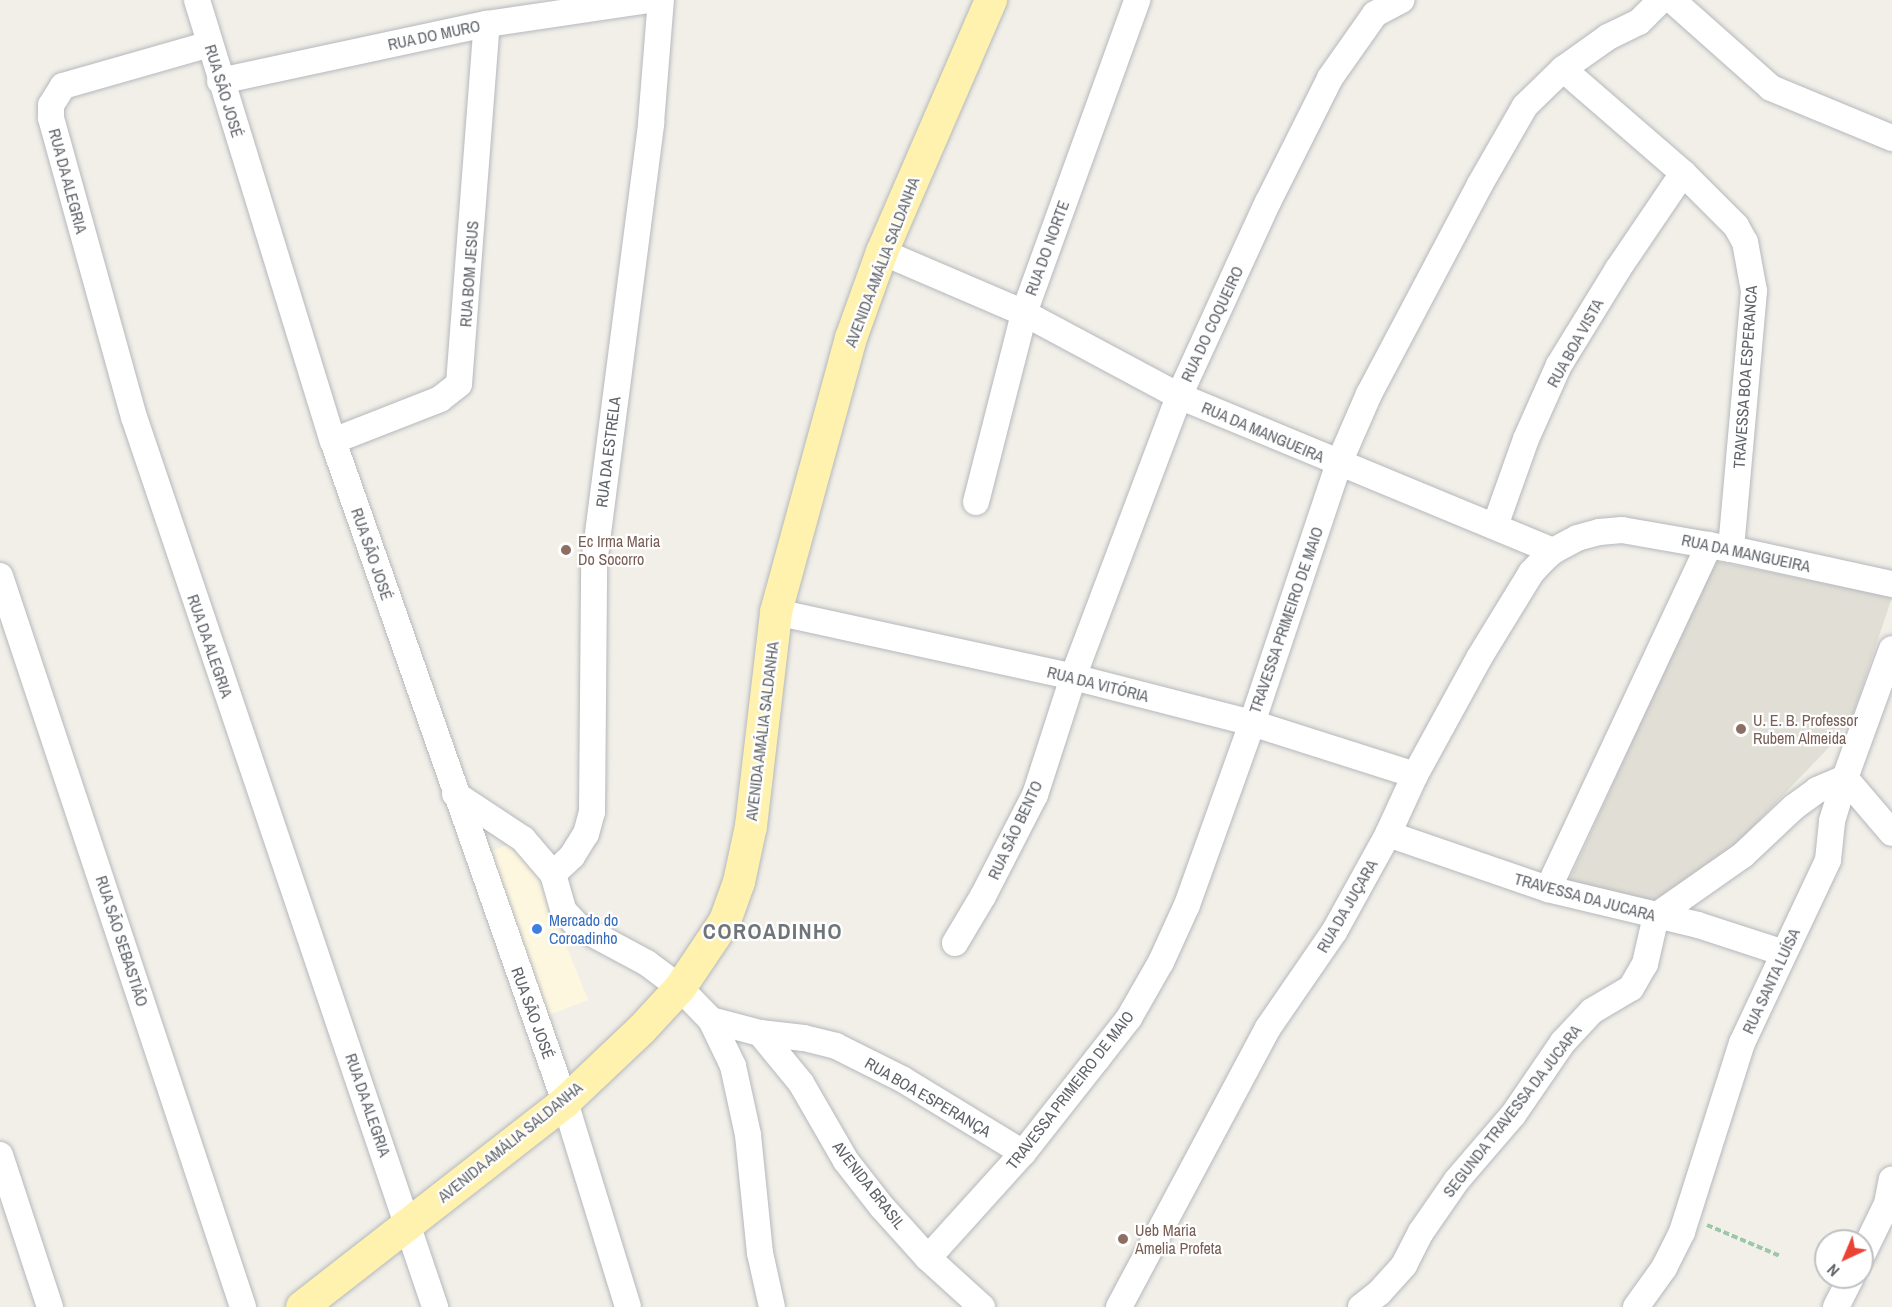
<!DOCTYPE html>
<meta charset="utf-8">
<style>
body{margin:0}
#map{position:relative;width:1892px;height:1307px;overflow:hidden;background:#f1efe8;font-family:"Archivo Narrow",sans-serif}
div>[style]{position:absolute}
.commercial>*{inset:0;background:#fef7e0}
.education>*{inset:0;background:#e1ded6}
.path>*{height:4px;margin-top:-2px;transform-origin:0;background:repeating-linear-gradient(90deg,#9cc7a9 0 6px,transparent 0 9px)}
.roads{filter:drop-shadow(0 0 2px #b5b8bc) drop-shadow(0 0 2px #b5b8bc)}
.minor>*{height:26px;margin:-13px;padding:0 13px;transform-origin:13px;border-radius:13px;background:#fff}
.major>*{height:32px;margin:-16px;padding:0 16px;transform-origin:16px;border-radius:16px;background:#fff2af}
.dots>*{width:16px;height:16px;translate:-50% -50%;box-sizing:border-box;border:3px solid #fff;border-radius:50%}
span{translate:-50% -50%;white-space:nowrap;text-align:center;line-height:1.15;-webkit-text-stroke:4.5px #fff;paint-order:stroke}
.street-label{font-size:16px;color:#5f6368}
.education-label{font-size:16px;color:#785e54}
.left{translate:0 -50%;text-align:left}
.shop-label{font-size:16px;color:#366cbe}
.district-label{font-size:22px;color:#70757a;font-weight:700;letter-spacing:1.5px}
.north{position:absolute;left:1814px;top:1229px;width:60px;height:60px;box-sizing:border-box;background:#fff;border:2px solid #bfc1c3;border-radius:50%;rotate:224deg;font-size:16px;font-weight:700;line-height:24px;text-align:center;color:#5f6368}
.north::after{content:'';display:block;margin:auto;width:21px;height:27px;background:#ea4335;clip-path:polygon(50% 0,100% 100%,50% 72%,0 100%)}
</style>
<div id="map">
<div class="commercial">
<div style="clip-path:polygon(509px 844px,531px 858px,588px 1000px,549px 1015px,484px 854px)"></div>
</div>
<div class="education">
<div style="clip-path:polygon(1714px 561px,1892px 597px,1852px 718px,1836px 740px,1724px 857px,1651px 903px,1569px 881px)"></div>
</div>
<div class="path">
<div style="left:1707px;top:1225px;width:79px;rotate:23deg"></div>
</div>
<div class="roads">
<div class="minor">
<div style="left:197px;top:0;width:461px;rotate:72.9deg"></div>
<div style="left:333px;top:441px;width:701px;rotate:70.66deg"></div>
<div style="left:565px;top:1102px;width:214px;rotate:72.9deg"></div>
<div style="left:1672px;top:0;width:132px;rotate:41.6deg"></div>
<div style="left:1771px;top:88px;width:131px;rotate:22.5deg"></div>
<div style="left:210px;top:44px;width:153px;rotate:164.1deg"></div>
<div style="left:63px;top:86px;width:22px;rotate:122deg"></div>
<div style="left:51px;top:105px;width:13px;rotate:90deg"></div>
<div style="left:51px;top:118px;width:310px;rotate:74.5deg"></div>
<div style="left:134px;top:417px;width:940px;rotate:71.31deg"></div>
<div style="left:1563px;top:69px;width:159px;rotate:40.9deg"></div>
<div style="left:1683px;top:173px;width:75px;rotate:45deg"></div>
<div style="left:1736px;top:226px;width:18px;rotate:61deg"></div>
<div style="left:1745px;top:242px;width:50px;rotate:79.6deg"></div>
<div style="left:1754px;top:291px;width:259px;rotate:95.1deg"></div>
<div style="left:220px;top:81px;width:273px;rotate:-12.1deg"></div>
<div style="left:487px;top:24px;width:165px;rotate:-8.4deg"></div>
<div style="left:882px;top:252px;width:155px;rotate:23.2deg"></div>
<div style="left:1024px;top:313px;width:176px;rotate:28.2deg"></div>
<div style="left:1179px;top:396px;width:405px;rotate:22.5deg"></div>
<div style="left:333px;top:441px;width:115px;rotate:-21.4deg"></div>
<div style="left:440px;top:399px;width:24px;rotate:-38deg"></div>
<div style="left:459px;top:384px;width:361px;rotate:-85.6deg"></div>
<div style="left:976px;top:502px;width:195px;rotate:-75.7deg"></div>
<div style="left:1024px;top:313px;width:333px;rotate:-70.1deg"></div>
<div style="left:1495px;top:526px;width:92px;rotate:-70.4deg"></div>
<div style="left:1526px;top:439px;width:81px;rotate:-66deg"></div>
<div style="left:1559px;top:365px;width:113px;rotate:-58.4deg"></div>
<div style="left:1618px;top:269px;width:116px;rotate:-55.9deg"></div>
<div style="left:0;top:576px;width:770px;rotate:71.61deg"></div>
<div style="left:776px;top:612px;width:304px;rotate:12.3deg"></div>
<div style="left:1073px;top:677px;width:185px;rotate:14.4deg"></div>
<div style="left:1252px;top:723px;width:171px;rotate:17.7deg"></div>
<div style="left:455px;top:794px;width:82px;rotate:33.5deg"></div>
<div style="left:523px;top:839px;width:46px;rotate:49.4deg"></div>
<div style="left:553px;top:874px;width:37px;rotate:74deg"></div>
<div style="left:563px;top:910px;width:22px;rotate:47deg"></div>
<div style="left:578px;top:926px;width:78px;rotate:28.2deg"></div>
<div style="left:647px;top:963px;width:41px;rotate:37.1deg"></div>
<div style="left:680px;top:988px;width:45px;rotate:45.9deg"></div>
<div style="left:711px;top:1020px;width:51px;rotate:64.4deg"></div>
<div style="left:733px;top:1066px;width:71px;rotate:77.7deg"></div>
<div style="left:748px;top:1135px;width:119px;rotate:84.2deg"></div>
<div style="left:760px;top:1253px;width:55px;rotate:77.5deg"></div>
<div style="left:1388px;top:834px;width:169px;rotate:19deg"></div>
<div style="left:1548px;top:889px;width:154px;rotate:13.5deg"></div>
<div style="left:1698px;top:925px;width:90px;rotate:18deg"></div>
<div style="left:553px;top:874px;width:26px;rotate:-43deg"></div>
<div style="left:572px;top:856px;width:26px;rotate:-58deg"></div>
<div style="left:586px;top:834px;width:23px;rotate:-75deg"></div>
<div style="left:592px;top:812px;width:248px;rotate:-89.5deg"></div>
<div style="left:594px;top:564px;width:445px;rotate:-82.6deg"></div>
<div style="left:651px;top:123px;width:123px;rotate:-85.4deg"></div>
<div style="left:1548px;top:889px;width:380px;rotate:-64.9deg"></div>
<div style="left:955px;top:943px;width:55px;rotate:-59.2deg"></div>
<div style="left:983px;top:896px;width:114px;rotate:-62.8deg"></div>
<div style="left:1035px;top:795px;width:124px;rotate:-72.1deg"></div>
<div style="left:1073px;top:677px;width:300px;rotate:-69.3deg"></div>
<div style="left:1179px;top:396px;width:213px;rotate:-65.4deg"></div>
<div style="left:1268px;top:202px;width:139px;rotate:-63.4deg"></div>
<div style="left:1330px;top:78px;width:78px;rotate:-54.9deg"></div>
<div style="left:1375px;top:14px;width:30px;rotate:-28deg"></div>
<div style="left:711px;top:1020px;width:51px;rotate:14.9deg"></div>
<div style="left:760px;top:1033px;width:65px;rotate:50.6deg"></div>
<div style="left:801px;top:1083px;width:90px;rotate:60deg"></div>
<div style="left:846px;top:1161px;width:58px;rotate:52deg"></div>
<div style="left:882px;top:1207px;width:69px;rotate:48deg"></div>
<div style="left:928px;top:1258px;width:73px;rotate:42.2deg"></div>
<div style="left:760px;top:1033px;width:44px;rotate:6.5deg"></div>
<div style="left:804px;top:1038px;width:33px;rotate:14deg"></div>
<div style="left:836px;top:1046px;width:74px;rotate:26.6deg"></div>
<div style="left:902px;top:1079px;width:142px;rotate:31.4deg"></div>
<div style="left:0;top:1155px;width:160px;rotate:71.8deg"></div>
<div style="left:1862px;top:1255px;width:57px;rotate:-63.9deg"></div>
<div style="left:1887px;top:1204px;width:25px;rotate:-79deg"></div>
<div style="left:928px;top:1258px;width:142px;rotate:-47.9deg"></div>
<div style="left:1023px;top:1153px;width:120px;rotate:-51.8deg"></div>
<div style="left:1097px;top:1059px;width:52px;rotate:-52deg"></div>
<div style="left:1129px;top:1018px;width:64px;rotate:-60.3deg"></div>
<div style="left:1161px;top:962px;width:63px;rotate:-65.5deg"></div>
<div style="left:1187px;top:905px;width:193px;rotate:-70.3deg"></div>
<div style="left:1252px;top:723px;width:274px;rotate:-71.5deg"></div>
<div style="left:1339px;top:463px;width:75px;rotate:-66.5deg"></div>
<div style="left:1369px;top:394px;width:235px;rotate:-62.1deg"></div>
<div style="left:1479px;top:186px;width:92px;rotate:-60.1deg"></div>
<div style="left:1525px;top:106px;width:53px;rotate:-44.2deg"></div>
<div style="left:1563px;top:69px;width:55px;rotate:-35.4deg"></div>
<div style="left:1608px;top:37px;width:34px;rotate:-26deg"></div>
<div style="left:1639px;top:22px;width:31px;rotate:-45deg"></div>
<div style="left:1119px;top:1307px;width:316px;rotate:-61.9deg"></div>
<div style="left:1268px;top:1028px;width:116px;rotate:-55.5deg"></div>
<div style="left:1334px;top:932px;width:112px;rotate:-61.1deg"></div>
<div style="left:1388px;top:834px;width:65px;rotate:-65.4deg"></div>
<div style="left:1415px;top:775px;width:133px;rotate:-61.3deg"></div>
<div style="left:1479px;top:658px;width:100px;rotate:-58.5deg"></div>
<div style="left:1531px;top:573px;width:19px;rotate:-47deg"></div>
<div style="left:1544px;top:559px;width:12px;rotate:-42deg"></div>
<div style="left:1553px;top:551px;width:27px;rotate:-28deg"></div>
<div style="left:1577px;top:538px;width:23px;rotate:-15deg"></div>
<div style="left:1599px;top:532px;width:23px;rotate:-5deg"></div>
<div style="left:1622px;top:530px;width:111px;rotate:9.9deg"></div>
<div style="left:1731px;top:549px;width:165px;rotate:12.3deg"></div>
<div style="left:1361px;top:1307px;width:23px;rotate:-38deg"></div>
<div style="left:1379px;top:1293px;width:38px;rotate:-48deg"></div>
<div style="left:1404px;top:1265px;width:37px;rotate:-63deg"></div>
<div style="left:1421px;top:1232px;width:63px;rotate:-55.3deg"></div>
<div style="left:1457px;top:1180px;width:86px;rotate:-49.3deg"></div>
<div style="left:1513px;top:1115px;width:88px;rotate:-55.6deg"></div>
<div style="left:1563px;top:1042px;width:42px;rotate:-46.9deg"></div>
<div style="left:1592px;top:1011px;width:45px;rotate:-30.5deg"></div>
<div style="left:1631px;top:988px;width:28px;rotate:-60deg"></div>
<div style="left:1645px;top:964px;width:49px;rotate:-77.1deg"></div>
<div style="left:1656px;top:916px;width:106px;rotate:-35deg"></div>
<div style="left:1743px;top:855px;width:70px;rotate:-43.3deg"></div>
<div style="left:1794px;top:807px;width:29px;rotate:-36deg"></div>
<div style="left:1817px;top:790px;width:30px;rotate:-23deg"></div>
<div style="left:1845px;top:778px;width:72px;rotate:49.5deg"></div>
<div style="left:1636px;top:1307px;width:48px;rotate:-54.3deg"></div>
<div style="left:1664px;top:1268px;width:40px;rotate:-63.4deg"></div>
<div style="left:1682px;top:1232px;width:198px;rotate:-72.4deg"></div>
<div style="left:1742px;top:1043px;width:202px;rotate:-64.8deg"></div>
<div style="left:1828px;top:860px;width:39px;rotate:-84deg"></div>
<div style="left:1832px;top:821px;width:45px;rotate:-73.2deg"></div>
<div style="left:1845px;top:778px;width:137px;rotate:-70deg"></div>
<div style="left:1836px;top:1307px;width:34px;rotate:-63deg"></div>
</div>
<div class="major">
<div style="left:302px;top:1307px;width:333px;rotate:-37.9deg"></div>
<div style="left:565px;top:1102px;width:106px;rotate:-43.5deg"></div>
<div style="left:642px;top:1029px;width:56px;rotate:-47.2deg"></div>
<div style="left:680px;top:988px;width:81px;rotate:-56.1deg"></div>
<div style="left:725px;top:921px;width:41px;rotate:-70.3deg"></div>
<div style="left:739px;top:882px;width:57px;rotate:-77.9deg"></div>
<div style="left:751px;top:826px;width:215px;rotate:-83.3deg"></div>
<div style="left:776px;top:612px;width:284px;rotate:-74.7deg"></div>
<div style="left:851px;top:338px;width:91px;rotate:-70.2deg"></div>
<div style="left:882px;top:252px;width:275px;rotate:-66.6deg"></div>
</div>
</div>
<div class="dots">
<div style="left:566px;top:550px;background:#8d6e63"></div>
<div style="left:1741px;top:729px;background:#8d6e63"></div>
<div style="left:537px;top:929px;background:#3f7fe0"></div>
<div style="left:1123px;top:1239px;background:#8d6e63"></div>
</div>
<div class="street-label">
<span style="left:434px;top:35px;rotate:-12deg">RUA DO MURO</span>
<span style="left:224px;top:91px;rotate:73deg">RUA SÃO JOSÉ</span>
<span style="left:68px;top:181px;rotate:75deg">RUA DA ALEGRIA</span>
<span style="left:1047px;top:248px;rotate:-70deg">RUA DO NORTE</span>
<span style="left:882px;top:262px;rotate:-69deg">AVENIDA AMÁLIA SALDANHA</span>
<span style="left:469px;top:274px;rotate:-86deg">RUA BOM JESUS</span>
<span style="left:1212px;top:324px;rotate:-65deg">RUA DO COQUEIRO</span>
<span style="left:1575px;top:343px;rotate:-61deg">RUA BOA VISTA</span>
<span style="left:1745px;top:377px;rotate:-86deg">TRAVESSA BOA ESPERANCA</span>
<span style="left:1263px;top:432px;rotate:23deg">RUA DA MANGUEIRA</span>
<span style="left:608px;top:452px;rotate:-83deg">RUA DA ESTRELA</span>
<span style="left:1746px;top:553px;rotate:12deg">RUA DA MANGUEIRA</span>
<span style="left:372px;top:554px;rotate:71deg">RUA SÃO JOSÉ</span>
<span style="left:1286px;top:620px;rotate:-71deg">TRAVESSA PRIMEIRO DE MAIO</span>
<span style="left:210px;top:646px;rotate:71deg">RUA DA ALEGRIA</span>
<span style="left:1098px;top:684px;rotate:14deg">RUA DA VITÓRIA</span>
<span style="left:762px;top:731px;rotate:-83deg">AVENIDA AMÁLIA SALDANHA</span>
<span style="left:1015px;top:830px;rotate:-65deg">RUA SÃO BENTO</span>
<span style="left:1585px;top:897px;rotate:15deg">TRAVESSA DA JUCARA</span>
<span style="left:1347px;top:906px;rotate:-60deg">RUA DA JUÇARA</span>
<span style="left:122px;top:941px;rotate:72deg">RUA SÃO SEBASTIÃO</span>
<span style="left:1771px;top:981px;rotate:-65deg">RUA SANTA LUÍSA</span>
<span style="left:533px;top:1013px;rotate:70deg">RUA SÃO JOSÉ</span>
<span style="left:1070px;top:1090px;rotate:-52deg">TRAVESSA PRIMEIRO DE MAIO</span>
<span style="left:928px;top:1097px;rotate:30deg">RUA BOA ESPERANÇA</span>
<span style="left:368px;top:1105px;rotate:71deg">RUA DA ALEGRIA</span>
<span style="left:1512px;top:1111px;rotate:-52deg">SEGUNDA TRAVESSA DA JUCARA</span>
<span style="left:510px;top:1142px;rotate:-39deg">AVENIDA AMÁLIA SALDANHA</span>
<span style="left:869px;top:1185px;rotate:52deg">AVENIDA BRASIL</span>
</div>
<div class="education-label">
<span class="left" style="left:578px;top:550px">Ec Irma Maria<br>Do Socorro</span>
<span class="left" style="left:1753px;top:729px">U. E. B. Professor<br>Rubem Almeida</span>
<span class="left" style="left:1135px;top:1239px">Ueb Maria<br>Amelia Profeta</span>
</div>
<div class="shop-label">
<span class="left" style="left:549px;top:929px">Mercado do<br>Coroadinho</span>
</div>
<div class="district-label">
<span style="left:773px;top:932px">COROADINHO</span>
</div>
<div class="north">N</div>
</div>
